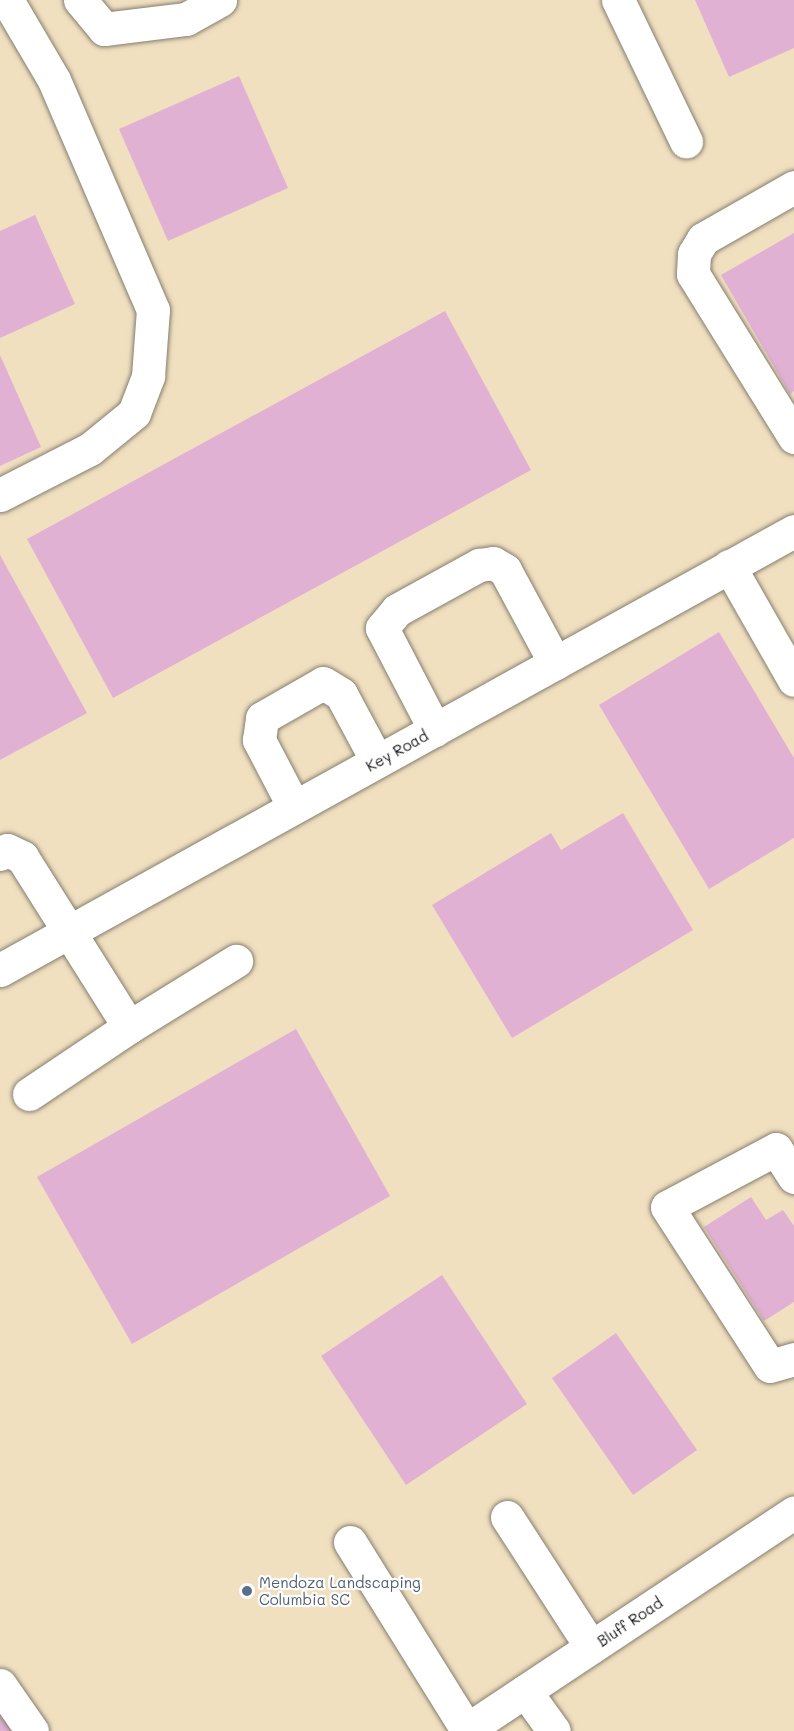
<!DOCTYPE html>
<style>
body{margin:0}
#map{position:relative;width:794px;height:1731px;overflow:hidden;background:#f0e0c0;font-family:Mali,sans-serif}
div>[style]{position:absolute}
.building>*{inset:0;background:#e1b1d4}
.roads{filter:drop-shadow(0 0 2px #867e6e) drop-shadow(0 0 2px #867e6e)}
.minor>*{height:33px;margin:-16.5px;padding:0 16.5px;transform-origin:16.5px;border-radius:16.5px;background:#fff}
.major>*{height:33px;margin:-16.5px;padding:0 16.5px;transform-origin:16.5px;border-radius:16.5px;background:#fff}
.dots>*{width:16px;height:16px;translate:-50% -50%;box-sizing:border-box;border:3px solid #fff;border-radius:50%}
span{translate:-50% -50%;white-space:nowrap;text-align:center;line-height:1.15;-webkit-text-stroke:4.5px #fff;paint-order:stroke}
.street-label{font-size:15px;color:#1c1c1c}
.service-label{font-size:15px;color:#4e5e75}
.left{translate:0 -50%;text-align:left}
</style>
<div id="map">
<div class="building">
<div style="clip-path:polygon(695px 0,794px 0,794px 48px,729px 77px)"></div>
<div style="clip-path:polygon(239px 76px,288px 188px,168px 241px,119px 129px)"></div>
<div style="clip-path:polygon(35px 215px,75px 304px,0 338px,0 231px)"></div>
<div style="clip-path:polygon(794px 233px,794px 391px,790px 394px,721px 275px)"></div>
<div style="clip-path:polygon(445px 311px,531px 470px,113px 698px,27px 539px)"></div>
<div style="clip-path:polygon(0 355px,41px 447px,0 466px)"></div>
<div style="clip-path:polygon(0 555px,87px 713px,0 760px)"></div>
<div style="clip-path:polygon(719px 632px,794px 758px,794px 838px,709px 889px,599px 705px)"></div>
<div style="clip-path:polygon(623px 813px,693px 930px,512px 1038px,432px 905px,551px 833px,561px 850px)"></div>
<div style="clip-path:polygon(296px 1029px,390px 1196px,132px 1344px,37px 1177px)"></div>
<div style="clip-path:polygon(751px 1197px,766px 1220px,783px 1210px,794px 1226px,794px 1302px,764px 1321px,704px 1227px)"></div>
<div style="clip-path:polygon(442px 1275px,527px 1404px,406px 1485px,321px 1356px)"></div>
<div style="clip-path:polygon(616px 1333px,697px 1450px,633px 1495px,552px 1378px)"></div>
<div style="clip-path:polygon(0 1711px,13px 1731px,0 1731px)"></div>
</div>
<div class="roads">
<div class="minor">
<div style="left:80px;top:0;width:38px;rotate:50deg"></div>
<div style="left:104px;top:29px;width:83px;rotate:-7deg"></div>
<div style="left:186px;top:19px;width:39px;rotate:-29deg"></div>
<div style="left:618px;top:0;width:157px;rotate:64.3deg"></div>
<div style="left:794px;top:187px;width:105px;rotate:150.3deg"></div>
<div style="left:703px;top:239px;width:17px;rotate:121deg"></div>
<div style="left:694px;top:254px;width:20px;rotate:93deg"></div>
<div style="left:693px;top:274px;width:192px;rotate:58.2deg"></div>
<div style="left:0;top:495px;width:101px;rotate:-27.1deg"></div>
<div style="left:90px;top:449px;width:57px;rotate:-39.3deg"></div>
<div style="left:134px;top:413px;width:40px;rotate:-69deg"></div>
<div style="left:148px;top:376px;width:66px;rotate:-85.7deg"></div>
<div style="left:153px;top:310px;width:250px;rotate:-113.3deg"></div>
<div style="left:54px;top:80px;width:93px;rotate:-120.4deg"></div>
<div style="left:729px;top:566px;width:131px;rotate:60.3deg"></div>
<div style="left:435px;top:730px;width:115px;rotate:-117.5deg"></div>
<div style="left:382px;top:628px;width:23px;rotate:-50deg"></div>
<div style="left:397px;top:610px;width:94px;rotate:-28.8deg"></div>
<div style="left:479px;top:565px;width:14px;rotate:-8deg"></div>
<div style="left:493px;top:563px;width:14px;rotate:30deg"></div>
<div style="left:505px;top:570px;width:106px;rotate:61.7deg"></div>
<div style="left:294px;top:807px;width:76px;rotate:-117.6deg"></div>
<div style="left:259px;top:740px;width:22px;rotate:-82deg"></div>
<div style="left:262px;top:718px;width:70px;rotate:-29.8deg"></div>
<div style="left:323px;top:683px;width:21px;rotate:31deg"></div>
<div style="left:341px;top:694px;width:76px;rotate:61.8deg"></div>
<div style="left:0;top:854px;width:8px;rotate:-30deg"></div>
<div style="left:7px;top:850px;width:17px;rotate:25deg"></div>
<div style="left:22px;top:857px;width:201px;rotate:57.8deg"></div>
<div style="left:129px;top:1027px;width:126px;rotate:-31.7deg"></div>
<div style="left:0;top:970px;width:907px;rotate:-28.94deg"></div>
<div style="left:29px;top:1094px;width:120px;rotate:-33.8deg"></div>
<div style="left:794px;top:1177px;width:33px;rotate:-123deg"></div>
<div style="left:776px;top:1149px;width:123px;rotate:152deg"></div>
<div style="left:667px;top:1207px;width:189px;rotate:57.1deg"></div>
<div style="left:770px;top:1366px;width:25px;rotate:-16deg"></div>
<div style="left:507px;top:1517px;width:155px;rotate:57.1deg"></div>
<div style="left:350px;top:1542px;width:221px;rotate:58.1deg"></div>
<div style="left:0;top:1685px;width:56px;rotate:55.2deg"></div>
<div style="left:525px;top:1691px;width:49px;rotate:54.1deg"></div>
</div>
<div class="major">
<div style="left:465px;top:1731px;width:395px;rotate:-33.6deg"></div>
</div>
</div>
<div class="dots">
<div style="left:247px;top:1591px;background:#5c6f8a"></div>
</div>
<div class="street-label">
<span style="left:397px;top:751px;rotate:-29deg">Key Road</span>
<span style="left:630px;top:1622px;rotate:-34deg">Bluff Road</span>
</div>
<div class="service-label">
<span class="left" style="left:259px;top:1591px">Mendoza Landscaping<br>Columbia SC</span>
</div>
</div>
